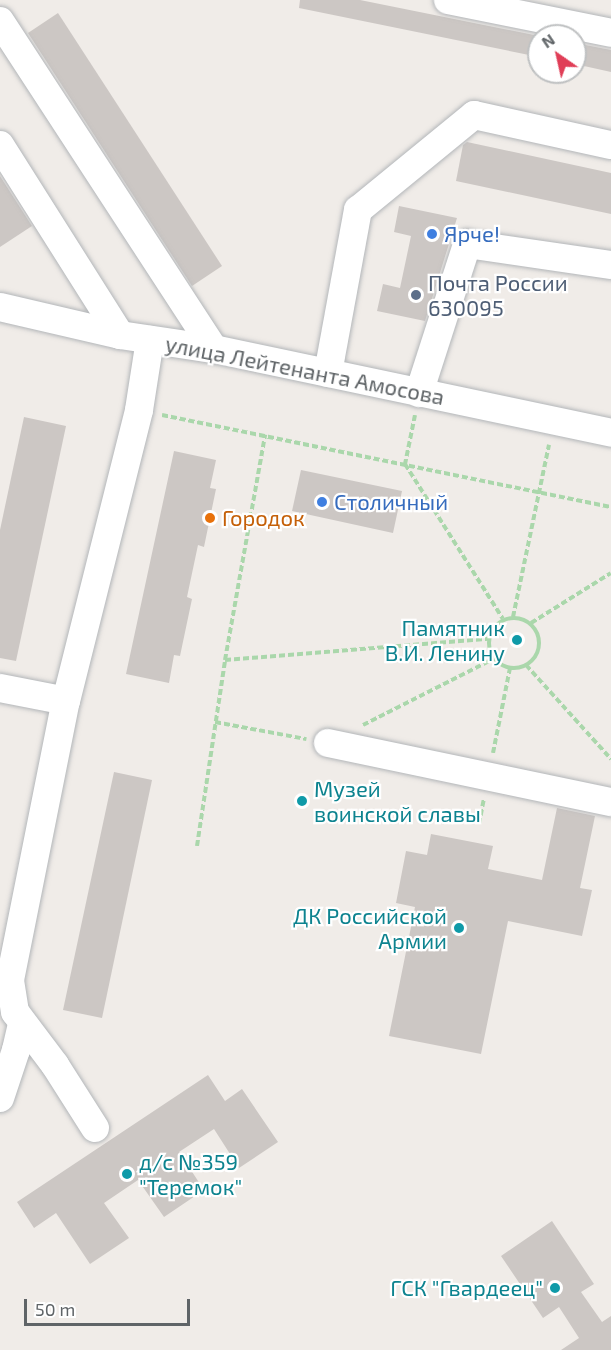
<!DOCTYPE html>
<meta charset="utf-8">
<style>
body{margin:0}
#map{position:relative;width:611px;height:1350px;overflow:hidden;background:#f0ece8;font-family:"Exo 2",sans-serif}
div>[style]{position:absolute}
.building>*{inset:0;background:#ccc7c4}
.path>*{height:4px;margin-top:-2px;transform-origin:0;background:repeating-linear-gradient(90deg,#aad7ab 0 6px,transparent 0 9px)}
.path>.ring{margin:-2px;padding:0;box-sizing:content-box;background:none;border:4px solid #aad7ab;border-radius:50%}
.roads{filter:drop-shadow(0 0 2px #b3b6b9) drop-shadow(0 0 2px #b3b6b9)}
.minor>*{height:28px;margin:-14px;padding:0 14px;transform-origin:14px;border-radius:14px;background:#fff}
.dots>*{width:16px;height:16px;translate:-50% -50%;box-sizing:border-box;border:3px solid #fff;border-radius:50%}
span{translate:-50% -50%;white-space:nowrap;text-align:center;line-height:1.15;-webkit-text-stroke:4.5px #fff;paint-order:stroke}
.shop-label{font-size:22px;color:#366cbe}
.left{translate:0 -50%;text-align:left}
.service-label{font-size:22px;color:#4e5e75}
.street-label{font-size:22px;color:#5f6467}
.food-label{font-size:22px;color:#c56008}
.culture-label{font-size:22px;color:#0d838f}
.right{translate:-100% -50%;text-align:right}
.north{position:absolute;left:527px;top:24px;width:60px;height:60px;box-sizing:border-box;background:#fff;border:2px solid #bfc1c2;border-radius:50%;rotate:326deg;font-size:16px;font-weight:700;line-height:24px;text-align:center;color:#5f6467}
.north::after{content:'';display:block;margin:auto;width:21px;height:27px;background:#e03e57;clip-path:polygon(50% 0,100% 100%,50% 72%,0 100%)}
.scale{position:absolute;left:24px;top:1299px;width:166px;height:27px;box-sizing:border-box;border:3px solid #5f6467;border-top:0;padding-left:8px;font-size:18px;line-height:21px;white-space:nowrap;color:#5f6467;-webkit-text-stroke:4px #fff;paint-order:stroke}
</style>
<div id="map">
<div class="building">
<div style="clip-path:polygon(300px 0,360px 0,539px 36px,539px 57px,299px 8px)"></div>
<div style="clip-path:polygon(58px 13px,222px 266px,192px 286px,28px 33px)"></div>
<div style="clip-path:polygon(575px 43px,611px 50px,611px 72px,575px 64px)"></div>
<div style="clip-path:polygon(467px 142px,611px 173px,611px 214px,456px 181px,463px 145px)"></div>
<div style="clip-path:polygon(0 176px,32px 226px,0 247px)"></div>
<div style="clip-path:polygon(399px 206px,457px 218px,425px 321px,377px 311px,383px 284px,400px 288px,411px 236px,394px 232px)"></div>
<div style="clip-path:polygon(24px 417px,66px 426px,16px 661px,0 658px,0 530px)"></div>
<div style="clip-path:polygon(174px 451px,216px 460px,210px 488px,216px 489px,204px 547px,198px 545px,187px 597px,192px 599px,180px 656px,174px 655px,169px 683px,126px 674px)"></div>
<div style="clip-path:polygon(301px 470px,402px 491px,393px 533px,292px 511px)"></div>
<div style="clip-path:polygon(114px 772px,152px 780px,102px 1018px,63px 1010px)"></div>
<div style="clip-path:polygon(557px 808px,595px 816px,580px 888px,592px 890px,582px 936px,508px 921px,481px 1054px,389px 1036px,415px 907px,396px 903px,406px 851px,427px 855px,431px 834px,493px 846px,488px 869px,542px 880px)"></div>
<div style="clip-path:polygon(208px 1075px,225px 1101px,242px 1089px,278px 1142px,239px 1168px,214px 1129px,179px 1152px,204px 1190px,164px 1217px,138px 1180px,104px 1203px,129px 1238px,90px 1264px,56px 1213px,34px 1228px,17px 1202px)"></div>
<div style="clip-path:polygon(552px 1221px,594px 1284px,581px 1292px,602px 1322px,611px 1316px,611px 1350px,561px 1350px,579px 1338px,559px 1307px,543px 1318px,501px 1256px)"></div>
</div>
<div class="path">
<div style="left:162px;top:415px;width:458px;rotate:11.6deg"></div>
<div style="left:415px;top:415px;width:50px;rotate:101.5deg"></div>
<div style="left:405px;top:464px;width:183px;rotate:57.7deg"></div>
<div style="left:513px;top:617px;width:176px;rotate:-78.2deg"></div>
<div class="ring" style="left:489px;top:618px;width:46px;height:46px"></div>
<div style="left:531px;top:623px;width:94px;rotate:-32deg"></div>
<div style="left:225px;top:660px;width:264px;rotate:-4.6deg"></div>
<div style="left:526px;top:665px;width:127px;rotate:47.9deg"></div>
<div style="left:215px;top:722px;width:93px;rotate:10.6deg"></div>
<div style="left:363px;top:725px;width:146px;rotate:-26.9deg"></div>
<div style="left:493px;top:753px;width:87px;rotate:-78.7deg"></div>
<div style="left:479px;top:824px;width:26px;rotate:-79deg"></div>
<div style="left:197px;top:846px;width:188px;rotate:-81.4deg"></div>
<div style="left:225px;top:660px;width:229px;rotate:-79.9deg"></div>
</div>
<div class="roads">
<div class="minor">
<div style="left:448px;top:0;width:166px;rotate:11.4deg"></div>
<div style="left:0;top:21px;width:392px;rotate:56.9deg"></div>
<div style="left:0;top:145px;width:225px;rotate:57.7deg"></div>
<div style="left:0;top:307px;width:123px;rotate:13.1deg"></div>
<div style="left:120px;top:335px;width:95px;rotate:8.5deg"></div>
<div style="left:214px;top:349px;width:406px;rotate:11.9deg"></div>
<div style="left:328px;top:373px;width:166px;rotate:-79.6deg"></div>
<div style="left:358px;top:210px;width:150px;rotate:-39.3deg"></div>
<div style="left:474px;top:115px;width:140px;rotate:12.4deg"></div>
<div style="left:419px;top:393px;width:157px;rotate:-72.1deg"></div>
<div style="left:467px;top:244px;width:146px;rotate:8.3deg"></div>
<div style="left:0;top:688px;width:67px;rotate:11.1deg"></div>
<div style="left:328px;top:743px;width:289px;rotate:11.8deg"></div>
<div style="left:0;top:1098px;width:51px;rotate:-71.6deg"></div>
<div style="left:16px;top:1050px;width:27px;rotate:-77deg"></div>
<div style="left:95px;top:1128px;width:75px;rotate:-122.4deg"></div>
<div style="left:55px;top:1065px;width:66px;rotate:-127deg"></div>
<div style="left:15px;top:1012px;width:32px;rotate:-99deg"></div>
<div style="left:10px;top:980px;width:285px;rotate:-78.7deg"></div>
<div style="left:66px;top:701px;width:300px;rotate:-75.9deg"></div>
<div style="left:139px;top:410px;width:71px;rotate:-81.1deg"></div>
</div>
</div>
<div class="dots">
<div style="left:432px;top:234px;background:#3f7fe0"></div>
<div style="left:416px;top:295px;background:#5c6f8a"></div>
<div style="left:322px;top:502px;background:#3f7fe0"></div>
<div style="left:210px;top:518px;background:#e8710a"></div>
<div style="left:517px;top:640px;background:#0f9aa8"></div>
<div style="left:302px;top:801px;background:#0f9aa8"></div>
<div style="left:459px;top:928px;background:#0f9aa8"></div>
<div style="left:127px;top:1174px;background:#0f9aa8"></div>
<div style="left:555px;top:1288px;background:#0f9aa8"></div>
</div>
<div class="shop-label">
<span class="left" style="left:444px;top:234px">Ярче!</span>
<span class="left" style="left:334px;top:502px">Столичный</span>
</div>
<div class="service-label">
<span class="left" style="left:428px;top:295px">Почта России<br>630095</span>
</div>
<div class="street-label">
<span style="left:305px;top:370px;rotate:11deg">улица Лейтенанта Амосова</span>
</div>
<div class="food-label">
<span class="left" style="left:222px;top:518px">Городок</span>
</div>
<div class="culture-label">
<span class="right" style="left:505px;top:640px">Памятник<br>В.И. Ленину</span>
<span class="left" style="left:314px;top:801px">Музей<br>воинской славы</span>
<span class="right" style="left:447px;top:928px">ДК Российской<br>Армии</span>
<span class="left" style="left:139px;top:1174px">д/с №359<br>"Теремок"</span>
<span class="right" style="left:543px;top:1288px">ГСК "Гвардеец"</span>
</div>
<div class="north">N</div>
<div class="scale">50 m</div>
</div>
